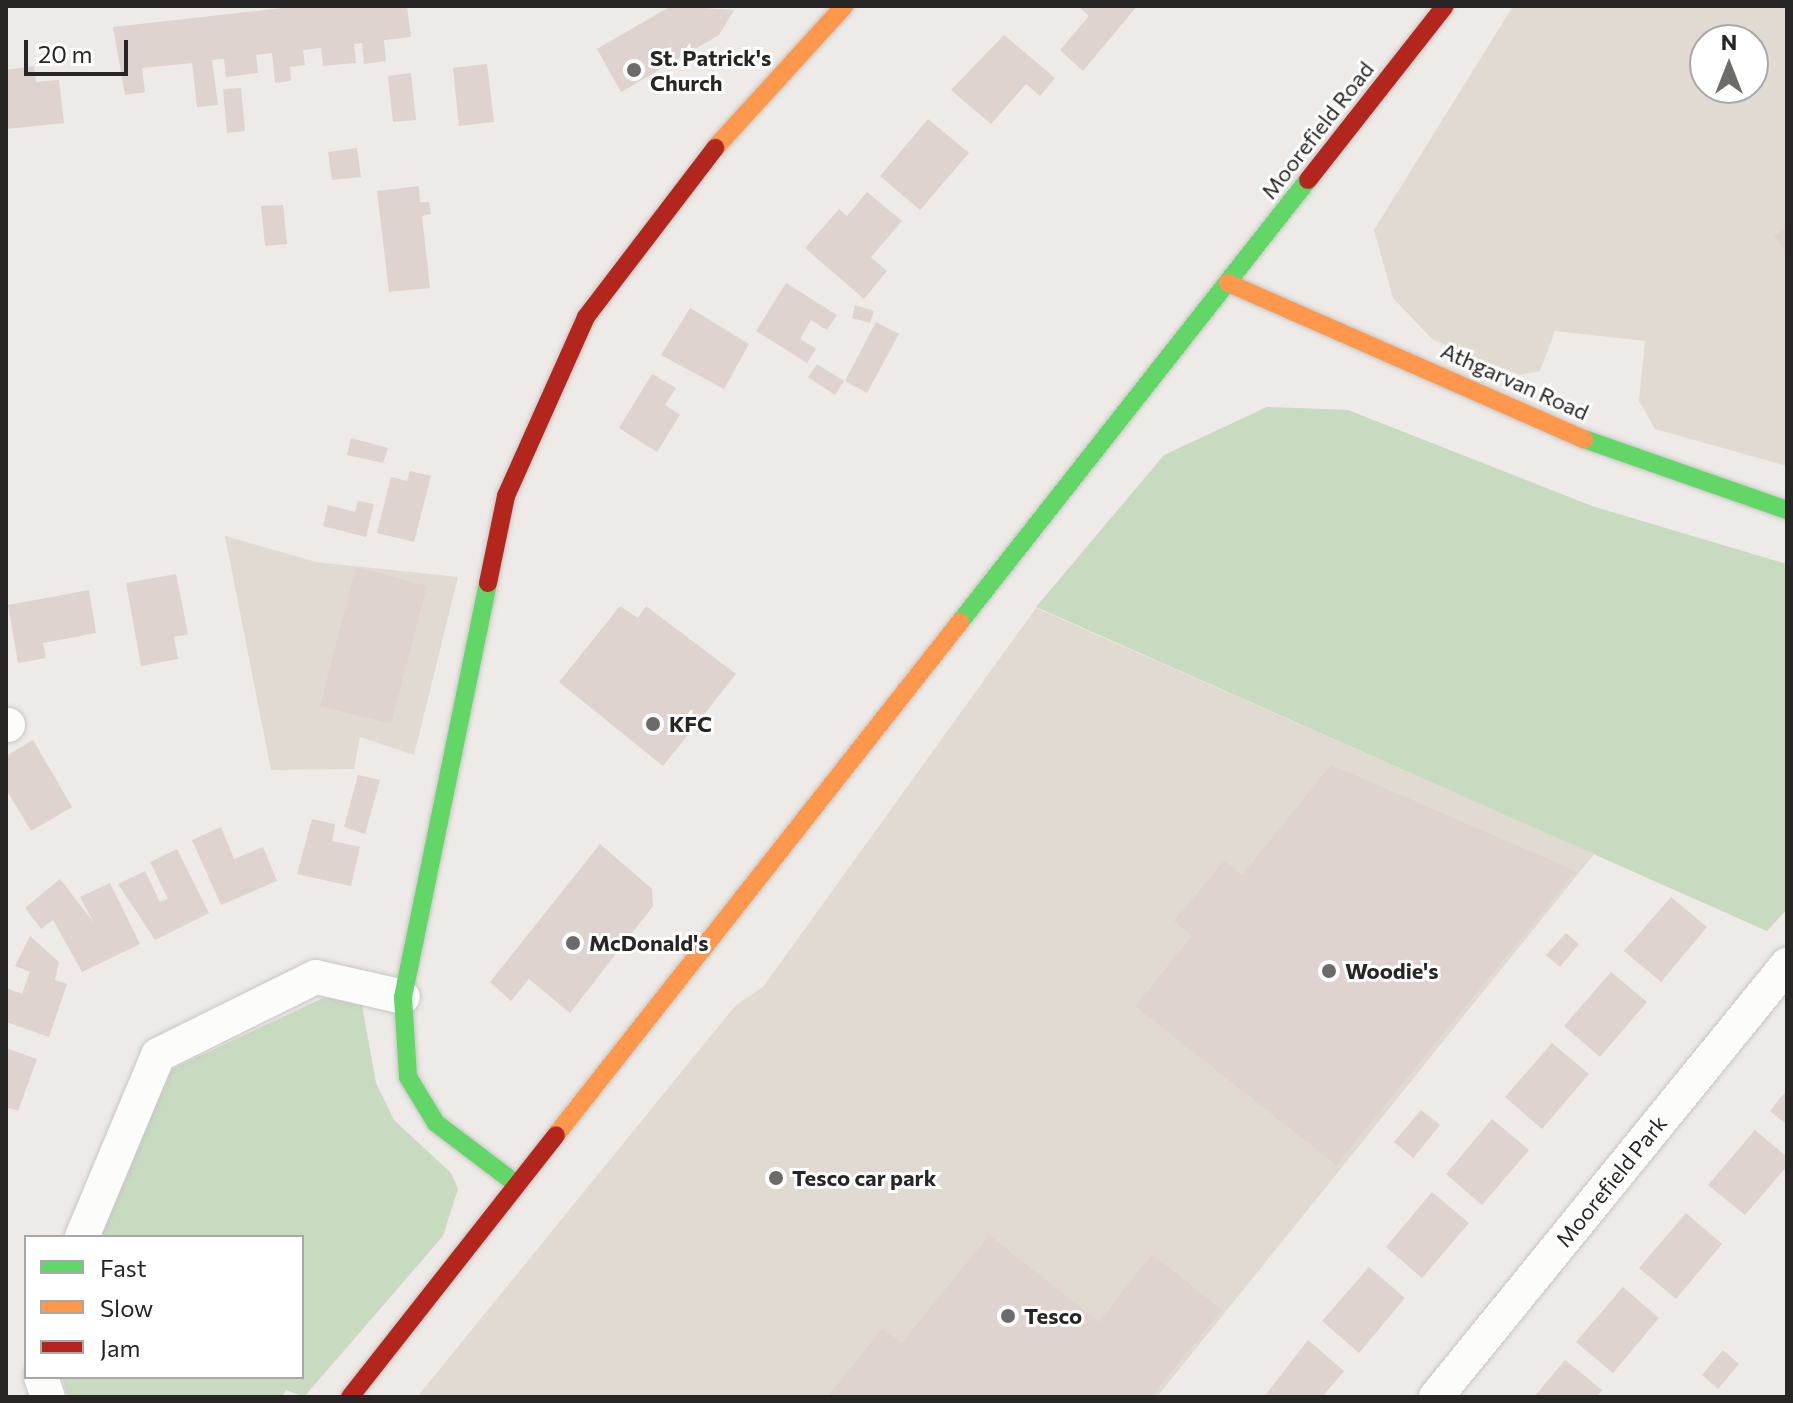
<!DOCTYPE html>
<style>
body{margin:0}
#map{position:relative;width:1793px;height:1403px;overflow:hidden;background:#edeae7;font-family:Commissioner,sans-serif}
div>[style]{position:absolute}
.built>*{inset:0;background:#e1dad3}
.green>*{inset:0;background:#c8dac0}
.building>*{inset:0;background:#ded3ce}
.roads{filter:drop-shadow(0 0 2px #c8c6c3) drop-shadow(0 0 2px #c8c6c3)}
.street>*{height:34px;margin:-17px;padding:0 17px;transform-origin:17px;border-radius:17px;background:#fcfcfb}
.fast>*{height:18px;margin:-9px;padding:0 9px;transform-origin:9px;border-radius:9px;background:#63d668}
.slow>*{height:18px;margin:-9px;padding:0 9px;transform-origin:9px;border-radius:9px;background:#ff974d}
.jam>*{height:18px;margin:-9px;padding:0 9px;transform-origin:9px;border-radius:9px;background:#b3261e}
.dots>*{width:22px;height:22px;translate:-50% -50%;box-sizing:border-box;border:4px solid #fff;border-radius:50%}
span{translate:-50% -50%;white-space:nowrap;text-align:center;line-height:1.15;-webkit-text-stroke:6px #fff;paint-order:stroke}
.poi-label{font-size:22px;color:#282625;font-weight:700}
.left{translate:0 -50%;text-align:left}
.street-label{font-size:22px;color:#282625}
.frame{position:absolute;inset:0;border:8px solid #282625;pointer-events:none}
.legend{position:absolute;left:24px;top:1235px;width:280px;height:144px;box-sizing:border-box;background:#fff;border:2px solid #a9a8a8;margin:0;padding:10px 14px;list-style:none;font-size:24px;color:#282625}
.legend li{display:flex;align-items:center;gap:16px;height:40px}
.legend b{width:40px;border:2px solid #a9a8a8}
.north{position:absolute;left:1689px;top:24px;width:80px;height:80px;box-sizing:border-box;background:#fff;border:2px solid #a9a8a8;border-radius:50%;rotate:0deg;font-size:22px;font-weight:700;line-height:32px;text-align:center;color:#282625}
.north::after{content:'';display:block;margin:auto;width:28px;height:36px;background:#6d6b69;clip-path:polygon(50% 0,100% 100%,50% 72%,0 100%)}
.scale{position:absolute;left:24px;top:40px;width:104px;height:36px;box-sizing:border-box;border:4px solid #282625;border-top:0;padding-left:10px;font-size:24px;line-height:28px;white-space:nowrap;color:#282625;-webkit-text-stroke:6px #fff;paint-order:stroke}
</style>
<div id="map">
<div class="built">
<div style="clip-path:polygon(evenodd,1513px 6px,1787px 6px,1787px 466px,1655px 429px,1639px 401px,1645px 341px,1555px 331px,1540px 371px,1520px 375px,1433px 340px,1393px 298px,1374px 230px,1513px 6px,1705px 40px,1753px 40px,1753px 88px,1705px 88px,1705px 40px)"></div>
<div style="clip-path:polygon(225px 536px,316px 562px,458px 577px,414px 755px,360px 737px,354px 769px,271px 770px)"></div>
<div style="clip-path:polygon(1036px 608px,1594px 854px,1157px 1397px,417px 1397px,735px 1006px,763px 987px)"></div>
</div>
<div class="green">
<div style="clip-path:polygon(1267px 407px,1348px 410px,1592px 506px,1787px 564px,1787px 909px,1767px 931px,1036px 607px,1164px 455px)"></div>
<div style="clip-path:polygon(323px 998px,361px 1000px,376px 1083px,394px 1120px,451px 1173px,458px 1189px,443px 1236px,304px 1397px,286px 1390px,282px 1397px,68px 1397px,62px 1377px,302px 1377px,302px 1237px,101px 1237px,170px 1070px)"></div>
</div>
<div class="building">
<div style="clip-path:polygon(300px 6px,407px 6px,411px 37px,384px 40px,386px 61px,364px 64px,362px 43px,354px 44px,356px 63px,323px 66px,321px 48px,303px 50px,305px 65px,290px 67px,291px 81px,275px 83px,272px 53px,256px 55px,258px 73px,226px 77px,224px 59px,212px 60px,218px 105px,197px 107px,192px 63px,142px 68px,145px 92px,125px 95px,113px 27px)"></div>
<div style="clip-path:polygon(671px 6px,734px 10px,719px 35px,621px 92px,597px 49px)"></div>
<div style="clip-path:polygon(1078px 6px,1137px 6px,1083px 71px,1060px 50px,1089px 16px)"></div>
<div style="clip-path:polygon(1004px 35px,1055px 78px,1040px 96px,1026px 84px,991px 124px,951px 90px)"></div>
<div style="clip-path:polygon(487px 64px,494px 122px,459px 126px,453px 68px)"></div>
<div style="clip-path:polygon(34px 66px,36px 82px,59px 80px,64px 123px,6px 129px,6px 70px)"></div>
<div style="clip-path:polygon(411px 73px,416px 120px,393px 122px,388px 76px)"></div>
<div style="clip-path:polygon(241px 88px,245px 131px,227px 133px,223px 89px)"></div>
<div style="clip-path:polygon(928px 119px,969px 153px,920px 210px,880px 176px)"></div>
<div style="clip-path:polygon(357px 148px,361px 177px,332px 180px,328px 152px)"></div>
<div style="clip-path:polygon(419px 186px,420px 202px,429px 202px,431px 214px,422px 216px,430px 288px,389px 292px,377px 191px)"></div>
<div style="clip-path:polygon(867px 192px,902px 221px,871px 257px,887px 271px,864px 299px,805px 248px,839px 209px,847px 216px)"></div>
<div style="clip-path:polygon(283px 205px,287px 244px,265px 246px,261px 206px)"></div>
<div style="clip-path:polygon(1787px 227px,1787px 253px,1774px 236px)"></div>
<div style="clip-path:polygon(786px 283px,837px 315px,827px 330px,811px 320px,800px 339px,816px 349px,807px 363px,756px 331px)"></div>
<div style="clip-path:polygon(855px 305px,874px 311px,870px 323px,852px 318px)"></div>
<div style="clip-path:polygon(690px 308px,749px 344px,724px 389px,661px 355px)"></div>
<div style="clip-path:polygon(876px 322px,899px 334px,867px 393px,845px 381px)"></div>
<div style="clip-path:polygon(817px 364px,844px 381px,835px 395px,808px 377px)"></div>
<div style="clip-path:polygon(652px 374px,676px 388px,665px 405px,680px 415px,657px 452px,619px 428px)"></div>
<div style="clip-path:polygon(351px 438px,388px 448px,383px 463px,347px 455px)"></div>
<div style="clip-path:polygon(410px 471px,431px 476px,414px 542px,377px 533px,391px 477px,407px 481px)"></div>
<div style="clip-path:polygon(358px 501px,374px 504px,366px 537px,323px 526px,328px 505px,355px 512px)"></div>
<div style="clip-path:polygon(356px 567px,427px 586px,391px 724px,320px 706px)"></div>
<div style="clip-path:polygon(176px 574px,188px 634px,174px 637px,178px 659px,141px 666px,126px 583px)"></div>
<div style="clip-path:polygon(89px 590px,96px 633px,43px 643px,46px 658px,18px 663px,8px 605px)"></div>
<div style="clip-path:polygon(620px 606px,638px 618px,646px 606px,736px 674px,663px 766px,559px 682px)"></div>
<div style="clip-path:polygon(33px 740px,72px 807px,31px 831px,6px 789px,6px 756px)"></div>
<div style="clip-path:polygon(1331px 765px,1576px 871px,1336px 1165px,1135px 1006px,1192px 936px,1174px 921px,1224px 861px,1242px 875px)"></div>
<div style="clip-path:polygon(358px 775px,380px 780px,365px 834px,344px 827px)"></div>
<div style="clip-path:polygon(312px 819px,335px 824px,332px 841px,360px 847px,351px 886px,297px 874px)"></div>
<div style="clip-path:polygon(221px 827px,234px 859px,263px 847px,277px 881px,221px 905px,192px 840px)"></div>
<div style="clip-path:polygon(600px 844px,652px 889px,653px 906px,570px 1013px,529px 979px,511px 1001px,490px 982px)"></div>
<div style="clip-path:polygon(177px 849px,209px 913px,155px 940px,118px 884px,145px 871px,160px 902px,168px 899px,150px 862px)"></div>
<div style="clip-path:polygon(60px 879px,94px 923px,80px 897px,110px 883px,140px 944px,82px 972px,53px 920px,41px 929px,25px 908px)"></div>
<div style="clip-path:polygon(1671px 897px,1707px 927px,1661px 982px,1624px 951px)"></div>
<div style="clip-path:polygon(1566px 933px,1579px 944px,1560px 967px,1546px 955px)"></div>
<div style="clip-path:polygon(30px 936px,59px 962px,55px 980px,67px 984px,49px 1037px,6px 1022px,6px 988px,22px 994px,30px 972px,15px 966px)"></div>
<div style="clip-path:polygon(1611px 972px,1647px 1002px,1600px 1057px,1564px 1026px)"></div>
<div style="clip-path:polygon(1552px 1043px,1589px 1074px,1542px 1129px,1505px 1097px)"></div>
<div style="clip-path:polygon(6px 1048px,37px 1059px,18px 1111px,6px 1107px)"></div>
<div style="clip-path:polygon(1787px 1090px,1787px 1125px,1770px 1111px)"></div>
<div style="clip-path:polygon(1421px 1110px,1440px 1125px,1413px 1158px,1394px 1142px)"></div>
<div style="clip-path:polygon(1492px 1119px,1529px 1150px,1482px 1205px,1446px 1174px)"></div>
<div style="clip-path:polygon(1755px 1130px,1787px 1157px,1787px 1166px,1745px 1215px,1708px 1185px)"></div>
<div style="clip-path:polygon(1432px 1192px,1469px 1223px,1422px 1278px,1386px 1247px)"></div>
<div style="clip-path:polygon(1686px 1213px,1722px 1244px,1676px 1299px,1639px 1268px)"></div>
<div style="clip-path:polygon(989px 1235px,1099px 1322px,1152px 1254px,1222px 1310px,1151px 1397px,827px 1397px,882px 1329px,902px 1343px)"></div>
<div style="clip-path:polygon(1369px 1267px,1405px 1298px,1359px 1353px,1322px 1321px)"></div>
<div style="clip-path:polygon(1623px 1287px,1659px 1318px,1613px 1373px,1576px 1342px)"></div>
<div style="clip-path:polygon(1308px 1340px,1344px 1371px,1322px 1397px,1264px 1397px)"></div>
<div style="clip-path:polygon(1723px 1350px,1739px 1364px,1718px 1389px,1702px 1375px)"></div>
<div style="clip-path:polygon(1565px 1360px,1602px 1390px,1597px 1397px,1534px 1397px)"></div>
</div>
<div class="roads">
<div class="street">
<div style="left:6px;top:725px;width:2px"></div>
<div style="left:82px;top:1237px;width:197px;rotate:-67.3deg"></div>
<div style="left:158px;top:1055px;width:176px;rotate:-26.3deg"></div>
<div style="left:316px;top:977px;width:89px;rotate:12.9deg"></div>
<div style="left:41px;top:1377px;width:21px;rotate:71deg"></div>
<div style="left:1436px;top:1397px;width:557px;rotate:-50.91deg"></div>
</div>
<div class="fast">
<div style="left:1584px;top:439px;width:215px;rotate:19.3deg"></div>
<div style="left:488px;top:583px;width:423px;rotate:101.6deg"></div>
<div style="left:403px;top:997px;width:80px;rotate:86.4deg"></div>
<div style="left:408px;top:1077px;width:54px;rotate:58.7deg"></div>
<div style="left:436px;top:1123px;width:99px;rotate:37.2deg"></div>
<div style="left:960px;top:622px;width:563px;rotate:-51.79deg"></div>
</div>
<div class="slow">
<div style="left:715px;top:148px;width:192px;rotate:-47.7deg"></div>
<div style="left:1228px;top:283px;width:389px;rotate:23.7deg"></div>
<div style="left:556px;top:1135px;width:653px;rotate:-51.78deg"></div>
</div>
<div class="jam">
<div style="left:1308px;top:180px;width:221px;rotate:-51.8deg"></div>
<div style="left:488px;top:583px;width:89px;rotate:-78.3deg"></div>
<div style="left:506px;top:496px;width:196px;rotate:-65.9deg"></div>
<div style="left:586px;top:317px;width:213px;rotate:-52.6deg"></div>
<div style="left:350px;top:1397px;width:333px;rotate:-51.8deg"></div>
</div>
</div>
<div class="dots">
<div style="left:634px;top:70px;background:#6d6b69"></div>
<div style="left:653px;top:724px;background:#6d6b69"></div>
<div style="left:573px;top:943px;background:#6d6b69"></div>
<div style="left:1329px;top:971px;background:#6d6b69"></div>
<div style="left:776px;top:1178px;background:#6d6b69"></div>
<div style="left:1008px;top:1316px;background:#6d6b69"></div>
</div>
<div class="poi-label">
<span class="left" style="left:650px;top:70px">St. Patrick's<br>Church</span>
<span class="left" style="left:669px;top:724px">KFC</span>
<span class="left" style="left:589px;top:943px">McDonald's</span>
<span class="left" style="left:1345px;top:971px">Woodie's</span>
<span class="left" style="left:792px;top:1178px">Tesco car park</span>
<span class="left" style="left:1024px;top:1316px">Tesco</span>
</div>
<div class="street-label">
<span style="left:1317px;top:130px;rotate:-52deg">Moorefield Road</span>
<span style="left:1515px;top:381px;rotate:24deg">Athgarvan Road</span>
<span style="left:1611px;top:1181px;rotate:-51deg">Moorefield Park</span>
</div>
<div class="frame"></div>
<ul class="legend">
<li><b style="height:10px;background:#63d668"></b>Fast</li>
<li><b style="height:10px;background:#ff974d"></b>Slow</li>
<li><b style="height:10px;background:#b3261e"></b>Jam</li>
</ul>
<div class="north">N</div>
<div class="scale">20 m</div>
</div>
